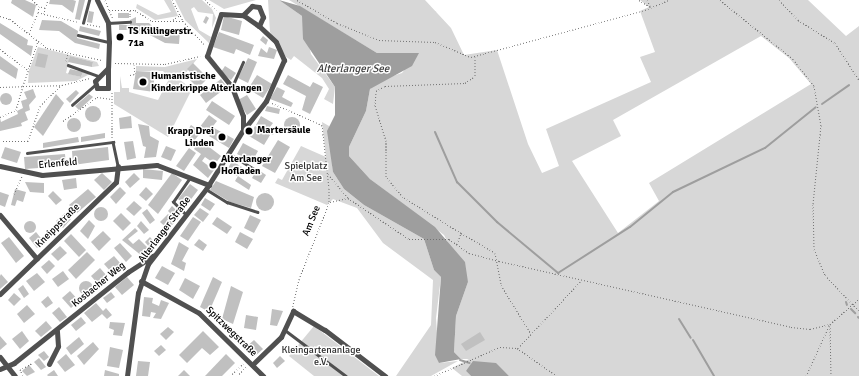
<!DOCTYPE html>
<meta charset="utf-8">
<style>
body{margin:0}
#map{position:relative;width:859px;height:376px;overflow:hidden;background:#fff;font-family:Signika,sans-serif}
div>[style]{position:absolute}
.green>*{inset:0;background:#d7d7d7}
.water>*{inset:0;background:#9e9e9e}
.stream>*{height:2px;margin:-1px;padding:0 1px;transform-origin:1px;border-radius:1px;background:#9e9e9e}
.building>*{inset:0;background:#c0c0c0}
.round{border-radius:50%}
.path>*{height:1px;margin-top:-0.5px;transform-origin:0;background:repeating-linear-gradient(90deg,#727272 0 1px,transparent 0 3px)}
.service>*{height:2.5px;margin:-1.25px;padding:0 1.25px;transform-origin:1.25px;border-radius:1.25px;background:#505050}
.minor>*{height:5px;margin:-2.5px;padding:0 2.5px;transform-origin:2.5px;border-radius:2.5px;background:#505050}
.dots>*{width:11px;height:11px;translate:-50% -50%;box-sizing:border-box;border:2px solid #fff;border-radius:50%}
span{translate:-50% -50%;white-space:nowrap;text-align:center;line-height:1.15;-webkit-text-stroke:3px #fff;paint-order:stroke}
.poi-label{font-size:10px;color:#000;font-weight:700}
.left{translate:0 -50%;text-align:left}
.right{translate:-100% -50%;text-align:right}
.street-label{font-size:10px;color:#000}
.park-label{font-size:10px;color:#2e2e2e}
.water-label{font-size:11px;color:#3f3f3f;font-style:italic}
</style>
<div id="map">
<div class="green">
<div style="clip-path:polygon(164px 0,171px 0,178px 16px,155px 20px,136px 8px,137px 4px,158px 15px,171px 12px)"></div>
<div style="clip-path:polygon(175px 0,202px 0,212px 9px,216px 18px,212px 28px,213px 14px,198px 12px,194px 7px,191px 9px,199px 30px,211px 37px,209px 43px,185px 20px)"></div>
<div style="clip-path:polygon(209px 0,256px 0,224px 9px)"></div>
<div style="clip-path:polygon(268px 0,279px 0,302px 16px,311px 54px,335px 87px,333px 104px,324px 99px,329px 89px,322px 78px,294px 56px,291px 60px,286px 57px,270px 32px)"></div>
<div style="clip-path:polygon(evenodd,289px 0,425px 0,451px 28px,464px 55px,497px 50px,528px 144px,542px 173px,559px 166px,546px 129px,651px 82px,640px 57px,655px 52px,640px 11px,649px 7px,640px 0,808px 0,846px 36px,859px 26px,859px 376px,509px 376px,495px 363px,466px 371px,471px 376px,462px 376px,452px 368px,469px 359px,461px 359px,454px 352px,456px 316px,468px 282px,444px 235px,370px 179px,349px 156px,349px 147px,366px 111px,370px 89px,380px 80px,402px 73px,418px 53px,377px 53px,289px 0,761px 36px,789px 58px,811px 84px,649px 183px,659px 201px,618px 233px,572px 161px,621px 136px,613px 120px,761px 36px)"></div>
<div style="clip-path:polygon(38px 47px,97px 62px,99px 66px,92px 67px,93px 62px,70px 56px,66px 73px,81px 77px,83px 72px,90px 74px,76px 81px,28px 83px,29px 71px)"></div>
<div style="clip-path:polygon(197px 59px,180px 80px,192px 89px,168px 137px,114px 104px,114px 92px,120px 92px,120px 76px,122px 88px,129px 88px,129px 92px,158px 100px,169px 79px,163px 71px,136px 71px,136px 66px,165px 67px)"></div>
<div style="clip-path:polygon(322px 122px,329px 126px,333px 172px,344px 189px,364px 205px,424px 239px,434px 270px,441px 277px,436px 318px,439px 363px,458px 361px,431px 376px,396px 376px,431px 325px,433px 280px,383px 243px,357px 208px,333px 199px,327px 205px,275px 183px,278px 178px,282px 180px,301px 146px,326px 157px)"></div>
<div style="clip-path:polygon(314px 326px,379px 376px,314px 376px,289px 356px)"></div>
</div>
<div class="water">
<div style="clip-path:polygon(279px 0,300px 6px,377px 53px,419px 53px,412px 66px,370px 89px,366px 111px,349px 147px,349px 156px,370px 179px,435px 227px,465px 262px,468px 282px,456px 316px,454px 352px,461px 359px,439px 363px,435px 355px,441px 277px,434px 270px,424px 239px,364px 205px,344px 189px,333px 172px,327px 131px,335px 115px,335px 87px,303px 39px,302px 16px)"></div>
<div style="clip-path:polygon(473px 361px,496px 363px,509px 376px,471px 376px,466px 371px)"></div>
</div>
<div class="stream">
<div style="left:822px;top:104px;width:33px;rotate:-35deg"></div>
<div style="left:435px;top:132px;width:55px;rotate:66.3deg"></div>
<div style="left:457px;top:182px;width:57px;rotate:45deg"></div>
<div style="left:497px;top:222px;width:80px;rotate:39.9deg"></div>
<div style="left:558px;top:273px;width:85px;rotate:-32.6deg"></div>
<div style="left:630px;top:227px;width:55px;rotate:-39.1deg"></div>
<div style="left:673px;top:192px;width:102px;rotate:-25.6deg"></div>
<div style="left:765px;top:148px;width:65px;rotate:-38.8deg"></div>
<div style="left:846px;top:302px;width:3px;rotate:72deg"></div>
<div style="left:851px;top:309px;width:6px;rotate:45deg"></div>
<div style="left:858px;top:317px;width:1px;rotate:45deg"></div>
<div style="left:679px;top:319px;width:22px;rotate:58deg"></div>
<div style="left:693px;top:340px;width:42px;rotate:59.7deg"></div>
<div style="left:460px;top:360px;width:10px;rotate:17deg"></div>
</div>
<div class="building">
<div style="clip-path:polygon(12px 0,25px 0,36px 5px,33px 17px,11px 3px)"></div>
<div style="clip-path:polygon(50px 0,73px 0,76px 1px,73px 13px,62px 5px,49px 4px)"></div>
<div style="clip-path:polygon(79px 0,85px 0,80px 20px,75px 19px)"></div>
<div style="clip-path:polygon(89px 11px,94px 12px,92px 23px,87px 22px)"></div>
<div style="clip-path:polygon(118px 13px,129px 13px,129px 18px,118px 18px)"></div>
<div style="clip-path:polygon(206px 16px,209px 18px,206px 24px,203px 22px)"></div>
<div style="clip-path:polygon(224px 16px,242px 21px,239px 35px,221px 30px)"></div>
<div style="clip-path:polygon(136px 17px,136px 23px,149px 23px,155px 29px,180px 31px,179px 44px,165px 43px,148px 34px,136px 34px,136px 30px,119px 30px,119px 25px,130px 25px,130px 20px)"></div>
<div style="clip-path:polygon(42px 20px,61px 21px,78px 31px,77px 38px,100px 44px,99px 49px,75px 43px,59px 31px,39px 30px)"></div>
<div style="clip-path:polygon(0 23px,28px 40px,27px 45px,33px 46px,31px 56px,0 34px)"></div>
<div style="clip-path:polygon(80px 26px,101px 31px,99px 36px,79px 31px)"></div>
<div style="clip-path:polygon(219px 32px,254px 45px,250px 55px,236px 49px,234px 54px,213px 47px)"></div>
<div style="clip-path:polygon(263px 36px,268px 40px,266px 45px,260px 40px)"></div>
<div style="clip-path:polygon(269px 47px,277px 50px,274px 59px,258px 56px,261px 48px,267px 53px)"></div>
<div style="clip-path:polygon(38px 53px,48px 55px,45px 68px,35px 66px)"></div>
<div style="clip-path:polygon(0 56px,18px 69px,16px 79px,0 69px)"></div>
<div style="clip-path:polygon(70px 56px,93px 62px,92px 67px,68px 62px)"></div>
<div style="clip-path:polygon(248px 58px,257px 62px,248px 83px,238px 78px)"></div>
<div style="clip-path:polygon(193px 63px,208px 78px,198px 88px,188px 78px,192px 74px,187px 69px)"></div>
<div style="clip-path:polygon(225px 66px,236px 73px,231px 80px,221px 72px)"></div>
<div style="clip-path:polygon(70px 69px,83px 72px,81px 77px,68px 74px)"></div>
<div style="clip-path:polygon(136px 71px,154px 72px,154px 92px,133px 89px)"></div>
<div style="clip-path:polygon(257px 75px,272px 84px,263px 98px,248px 89px)"></div>
<div style="clip-path:polygon(288px 75px,310px 87px,313px 82px,323px 87px,310px 114px,302px 110px,306px 96px,283px 84px)"></div>
<div style="clip-path:polygon(221px 79px,227px 87px,206px 103px,200px 95px)"></div>
<div style="clip-path:polygon(277px 87px,285px 91px,282px 97px,293px 103px,291px 107px,270px 99px)"></div>
<div style="clip-path:polygon(33px 89px,36px 97px,29px 105px,30px 110px,25px 112px,28px 120px,21px 123px,22px 126px,0 131px,0 118px,1px 122px,18px 114px,17px 111px,23px 108px,21px 101px,27px 99px,24px 92px)"></div>
<div style="clip-path:polygon(76px 90px,79px 93px,70px 103px,66px 99px)"></div>
<div class="round" style="left:0;top:93px;width:12px;height:12px"></div>
<div style="clip-path:polygon(56px 94px,64px 103px,43px 136px,34px 127px)"></div>
<div style="clip-path:polygon(89px 94px,93px 97px,79px 110px,75px 106px)"></div>
<div style="clip-path:polygon(247px 95px,256px 109px,247px 115px,238px 100px)"></div>
<div style="clip-path:polygon(212px 101px,235px 116px,229px 125px,206px 110px)"></div>
<div style="clip-path:polygon(267px 106px,280px 109px,279px 114px,265px 111px)"></div>
<div class="round" style="left:85px;top:106px;width:16px;height:16px"></div>
<div style="clip-path:polygon(209px 115px,217px 121px,207px 134px,199px 128px)"></div>
<div style="clip-path:polygon(131px 116px,132px 128px,120px 129px,119px 118px)"></div>
<div style="clip-path:polygon(261px 116px,273px 123px,270px 127px,276px 130px,273px 135px,256px 125px)"></div>
<div class="round" style="left:284px;top:117px;width:16px;height:16px"></div>
<div class="round" style="left:67px;top:118px;width:14px;height:14px"></div>
<div style="clip-path:polygon(138px 124px,149px 126px,150px 136px,159px 141px,156px 157px,144px 158px,146px 147px,143px 146px)"></div>
<div style="clip-path:polygon(191px 125px,201px 132px,194px 141px,185px 134px)"></div>
<div style="clip-path:polygon(255px 126px,270px 135px,264px 145px,249px 136px)"></div>
<div style="clip-path:polygon(214px 128px,234px 139px,229px 148px,209px 136px)"></div>
<div style="clip-path:polygon(105px 133px,105px 138px,81px 142px,81px 137px)"></div>
<div style="clip-path:polygon(78px 137px,79px 142px,43px 148px,43px 143px)"></div>
<div style="clip-path:polygon(200px 140px,221px 156px,215px 164px,205px 157px,202px 161px,214px 170px,208px 178px,193px 165px,201px 154px,194px 149px)"></div>
<div style="clip-path:polygon(278px 140px,290px 147px,275px 173px,262px 166px)"></div>
<div style="clip-path:polygon(133px 141px,136px 158px,127px 160px,124px 142px)"></div>
<div style="clip-path:polygon(243px 143px,258px 151px,252px 162px,237px 154px)"></div>
<div style="clip-path:polygon(166px 146px,176px 150px,171px 161px,161px 157px)"></div>
<div style="clip-path:polygon(5px 147px,21px 152px,17px 163px,1px 158px)"></div>
<div style="clip-path:polygon(108px 147px,109px 160px,73px 165px,72px 151px)"></div>
<div style="clip-path:polygon(189px 148px,196px 153px,184px 171px,176px 166px)"></div>
<div style="clip-path:polygon(65px 154px,66px 166px,25px 169px,24px 157px)"></div>
<div style="clip-path:polygon(232px 161px,242px 167px,237px 176px,227px 170px)"></div>
<div style="clip-path:polygon(143px 169px,163px 171px,162px 180px,143px 178px)"></div>
<div style="clip-path:polygon(257px 169px,266px 175px,261px 183px,252px 178px)"></div>
<div style="clip-path:polygon(102px 173px,112px 182px,104px 190px,94px 180px)"></div>
<div style="clip-path:polygon(134px 173px,140px 179px,130px 188px,125px 182px)"></div>
<div style="clip-path:polygon(172px 173px,182px 180px,158px 214px,148px 205px)"></div>
<div style="clip-path:polygon(238px 176px,251px 185px,249px 190px,235px 181px)"></div>
<div style="clip-path:polygon(76px 178px,77px 188px,64px 190px,62px 180px)"></div>
<div style="clip-path:polygon(216px 181px,254px 197px,251px 208px,230px 202px,210px 190px)"></div>
<div style="clip-path:polygon(25px 182px,44px 183px,44px 193px,30px 192px)"></div>
<div style="clip-path:polygon(190px 184px,198px 190px,186px 206px,178px 199px)"></div>
<div style="clip-path:polygon(120px 187px,126px 193px,116px 204px,110px 197px)"></div>
<div style="clip-path:polygon(146px 187px,153px 194px,146px 201px,139px 195px)"></div>
<div style="clip-path:polygon(15px 189px,26px 192px,23px 202px,17px 200px,15px 206px,11px 205px)"></div>
<div style="clip-path:polygon(88px 189px,96px 197px,77px 213px,69px 205px)"></div>
<div style="clip-path:polygon(53px 191px,62px 200px,56px 205px,48px 196px)"></div>
<div style="clip-path:polygon(0 192px,9px 195px,5px 207px,0 205px)"></div>
<div class="round" style="left:256px;top:193px;width:18px;height:18px"></div>
<div style="clip-path:polygon(205px 198px,215px 204px,210px 211px,201px 205px)"></div>
<div style="clip-path:polygon(134px 201px,142px 208px,134px 216px,126px 209px)"></div>
<div style="clip-path:polygon(172px 206px,181px 215px,177px 220px,168px 211px)"></div>
<div class="round" style="left:94px;top:207px;width:14px;height:14px"></div>
<div style="clip-path:polygon(200px 208px,209px 214px,203px 222px,194px 215px)"></div>
<div style="clip-path:polygon(147px 209px,155px 220px,150px 224px,142px 213px)"></div>
<div style="clip-path:polygon(65px 213px,71px 219px,63px 228px,56px 221px)"></div>
<div style="clip-path:polygon(121px 213px,131px 223px,123px 231px,113px 221px)"></div>
<div style="clip-path:polygon(168px 214px,175px 222px,168px 229px,160px 222px)"></div>
<div style="clip-path:polygon(250px 215px,261px 220px,254px 233px,244px 228px)"></div>
<div style="clip-path:polygon(193px 217px,201px 222px,188px 241px,180px 236px)"></div>
<div style="clip-path:polygon(217px 217px,232px 227px,227px 234px,212px 224px)"></div>
<div style="clip-path:polygon(89px 220px,95px 226px,88px 239px,80px 231px)"></div>
<div class="round" style="left:24px;top:221px;width:12px;height:12px"></div>
<div style="clip-path:polygon(141px 221px,149px 230px,144px 234px,137px 226px)"></div>
<div style="clip-path:polygon(135px 228px,138px 231px,128px 239px,133px 244px,139px 239px,149px 249px,142px 256px,122px 240px)"></div>
<div style="clip-path:polygon(103px 231px,111px 239px,99px 251px,91px 242px)"></div>
<div style="clip-path:polygon(36px 232px,44px 242px,37px 248px,29px 238px)"></div>
<div style="clip-path:polygon(240px 232px,253px 239px,247px 249px,235px 242px)"></div>
<div style="clip-path:polygon(71px 234px,86px 250px,79px 257px,64px 241px)"></div>
<div style="clip-path:polygon(9px 237px,24px 256px,16px 263px,1px 243px)"></div>
<div style="clip-path:polygon(150px 237px,155px 243px,150px 248px,145px 242px)"></div>
<div style="clip-path:polygon(199px 239px,207px 245px,203px 251px,194px 245px)"></div>
<div style="clip-path:polygon(179px 242px,189px 248px,182px 261px,186px 263px,184px 271px,171px 264px)"></div>
<div style="clip-path:polygon(120px 243px,132px 256px,126px 262px,114px 248px)"></div>
<div style="clip-path:polygon(60px 246px,67px 253px,58px 261px,51px 254px)"></div>
<div style="clip-path:polygon(87px 252px,95px 260px,76px 279px,68px 270px)"></div>
<div style="clip-path:polygon(114px 256px,121px 264px,111px 272px,104px 264px)"></div>
<div style="clip-path:polygon(49px 260px,55px 266px,47px 274px,41px 267px)"></div>
<div style="clip-path:polygon(162px 266px,175px 273px,168px 285px,155px 278px)"></div>
<div style="clip-path:polygon(100px 268px,107px 276px,98px 284px,91px 276px)"></div>
<div style="clip-path:polygon(63px 271px,69px 279px,58px 287px,52px 279px)"></div>
<div style="clip-path:polygon(37px 273px,45px 282px,34px 291px,26px 281px)"></div>
<div style="clip-path:polygon(1px 274px,8px 282px,0 289px,0 276px)"></div>
<div style="clip-path:polygon(127px 277px,134px 285px,122px 295px,115px 287px)"></div>
<div style="clip-path:polygon(213px 277px,222px 282px,209px 312px,200px 307px)"></div>
<div style="clip-path:polygon(185px 278px,200px 286px,193px 299px,179px 290px)"></div>
<div class="round" style="left:79px;top:281px;width:14px;height:14px"></div>
<div style="clip-path:polygon(23px 285px,29px 294px,24px 298px,18px 289px)"></div>
<div style="clip-path:polygon(231px 286px,243px 292px,233px 324px,222px 319px)"></div>
<div style="clip-path:polygon(70px 291px,79px 301px,71px 308px,62px 298px)"></div>
<div style="clip-path:polygon(111px 292px,115px 297px,107px 303px,103px 298px)"></div>
<div style="clip-path:polygon(14px 293px,21px 299px,14px 306px,8px 300px)"></div>
<div style="clip-path:polygon(48px 296px,53px 303px,46px 308px,41px 302px)"></div>
<div style="clip-path:polygon(144px 297px,153px 298px,152px 303px,159px 306px,161px 300px,169px 303px,161px 319px,153px 318px,156px 313px,151px 312px,150px 317px,142px 316px)"></div>
<div style="clip-path:polygon(96px 303px,103px 311px,106px 308px,112px 315px,107px 319px,102px 314px,92px 322px,84px 313px)"></div>
<div style="clip-path:polygon(27px 305px,35px 314px,24px 323px,17px 314px)"></div>
<div style="clip-path:polygon(59px 307px,67px 317px,60px 322px,52px 313px)"></div>
<div style="clip-path:polygon(272px 309px,283px 311px,277px 326px,270px 325px)"></div>
<div style="clip-path:polygon(246px 315px,258px 317px,256px 330px,244px 328px)"></div>
<div style="clip-path:polygon(81px 317px,86px 323px,76px 331px,71px 325px)"></div>
<div style="clip-path:polygon(46px 321px,52px 328px,41px 337px,35px 331px)"></div>
<div style="clip-path:polygon(110px 322px,125px 323px,122px 336px,113px 335px,114px 330px,109px 328px)"></div>
<div style="clip-path:polygon(168px 327px,174px 332px,166px 340px,160px 334px)"></div>
<div style="clip-path:polygon(22px 331px,29px 341px,20px 349px,12px 339px)"></div>
<div style="clip-path:polygon(203px 331px,219px 347px,210px 355px,202px 348px,187px 363px,179px 355px)"></div>
<div style="clip-path:polygon(480px 332px,485px 340px,466px 351px,461px 344px)"></div>
<div style="clip-path:polygon(0 336px,7px 344px,0 350px)"></div>
<div style="clip-path:polygon(79px 337px,84px 344px,71px 355px,66px 348px)"></div>
<div style="clip-path:polygon(254px 340px,263px 349px,254px 357px,245px 348px)"></div>
<div style="clip-path:polygon(93px 342px,99px 349px,84px 365px,77px 356px)"></div>
<div style="clip-path:polygon(161px 345px,166px 350px,159px 356px,154px 351px)"></div>
<div style="clip-path:polygon(110px 347px,123px 350px,119px 368px,107px 366px)"></div>
<div style="clip-path:polygon(44px 351px,49px 357px,44px 361px,38px 355px)"></div>
<div style="clip-path:polygon(66px 354px,75px 365px,65px 372px,57px 362px)"></div>
<div style="clip-path:polygon(226px 354px,235px 363px,222px 376px,205px 376px)"></div>
<div style="clip-path:polygon(280px 356px,285px 361px,277px 368px,273px 363px)"></div>
<div style="clip-path:polygon(39px 358px,46px 367px,41px 370px,34px 362px)"></div>
<div style="clip-path:polygon(138px 361px,150px 362px,148px 376px,136px 376px)"></div>
<div style="clip-path:polygon(29px 365px,35px 372px,27px 376px,22px 371px)"></div>
<div style="clip-path:polygon(54px 370px,58px 376px,48px 376px,47px 375px)"></div>
<div style="clip-path:polygon(105px 370px,119px 374px,119px 376px,104px 376px)"></div>
<div style="clip-path:polygon(184px 370px,190px 376px,178px 376px)"></div>
</div>
<div class="path">
<div style="left:32px;top:0;width:9px;rotate:41deg"></div>
<div style="left:105px;top:0;width:21px;rotate:67deg"></div>
<div style="left:172px;top:0;width:24px;rotate:62deg"></div>
<div style="left:183px;top:21px;width:31px;rotate:48deg"></div>
<div style="left:205px;top:0;width:15px;rotate:42deg"></div>
<div style="left:297px;top:0;width:46px;rotate:29.9deg"></div>
<div style="left:337px;top:23px;width:45px;rotate:22deg"></div>
<div style="left:379px;top:40px;width:56px;rotate:2deg"></div>
<div style="left:435px;top:42px;width:39px;rotate:23deg"></div>
<div style="left:471px;top:57px;width:180px;rotate:-15.1deg"></div>
<div style="left:645px;top:10px;width:25px;rotate:-23deg"></div>
<div style="left:639px;top:0;width:13px;rotate:32deg"></div>
<div style="left:647px;top:0;width:7px;rotate:63deg"></div>
<div style="left:720px;top:0;width:94px;rotate:38.9deg"></div>
<div style="left:793px;top:59px;width:34px;rotate:52deg"></div>
<div style="left:814px;top:86px;width:40px;rotate:80deg"></div>
<div style="left:821px;top:125px;width:79px;rotate:95.8deg"></div>
<div style="left:813px;top:204px;width:45px;rotate:88.7deg"></div>
<div style="left:814px;top:249px;width:28px;rotate:67deg"></div>
<div style="left:825px;top:275px;width:50px;rotate:46.6deg"></div>
<div style="left:779px;top:0;width:28px;rotate:46deg"></div>
<div style="left:798px;top:20px;width:44px;rotate:31.9deg"></div>
<div style="left:835px;top:43px;width:44px;rotate:57deg"></div>
<div style="left:45px;top:8px;width:6px;rotate:-162deg"></div>
<div style="left:39px;top:6px;width:6px;rotate:99deg"></div>
<div style="left:38px;top:12px;width:6px;rotate:18deg"></div>
<div style="left:44px;top:14px;width:6px;rotate:-81deg"></div>
<div style="left:45px;top:8px;width:9px;rotate:-69deg"></div>
<div style="left:109px;top:10px;width:26px"></div>
<div style="left:135px;top:10px;width:20px;rotate:33deg"></div>
<div style="left:152px;top:21px;width:31px"></div>
<div style="left:44px;top:14px;width:35px;rotate:13deg"></div>
<div style="left:0;top:16px;width:10px;rotate:17deg"></div>
<div style="left:10px;top:19px;width:47px;rotate:38.1deg"></div>
<div style="left:47px;top:48px;width:56px;rotate:12.3deg"></div>
<div style="left:130px;top:17px;width:7px;rotate:-90deg"></div>
<div style="left:173px;top:20px;width:9px;rotate:-36deg"></div>
<div style="left:87px;top:24px;width:15px;rotate:11deg"></div>
<div style="left:29px;top:33px;width:22px;rotate:-66deg"></div>
<div style="left:0;top:49px;width:34px;rotate:37deg"></div>
<div style="left:66px;top:61px;width:8px;rotate:-76deg"></div>
<div style="left:115px;top:63px;width:50px;rotate:1.1deg"></div>
<div style="left:165px;top:64px;width:36px;rotate:-13deg"></div>
<div style="left:130px;top:75px;width:5px;rotate:-11deg"></div>
<div style="left:135px;top:74px;width:9px;rotate:-96deg"></div>
<div style="left:0;top:87px;width:23px;rotate:-2deg"></div>
<div style="left:23px;top:86px;width:47px;rotate:-71.6deg"></div>
<div style="left:272px;top:103px;width:55px;rotate:23.7deg"></div>
<div style="left:322px;top:125px;width:63px;rotate:83.7deg"></div>
<div style="left:329px;top:188px;width:15px;rotate:90deg"></div>
<div style="left:329px;top:203px;width:82px;rotate:111.5deg"></div>
<div style="left:299px;top:279px;width:28px;rotate:103deg"></div>
<div style="left:0;top:117px;width:17px;rotate:-24deg"></div>
<div style="left:16px;top:110px;width:25px;rotate:-74deg"></div>
<div style="left:23px;top:86px;width:39px;rotate:-1deg"></div>
<div style="left:62px;top:85px;width:29px;rotate:-14deg"></div>
<div style="left:63px;top:121px;width:42px;rotate:-35.2deg"></div>
<div style="left:97px;top:97px;width:15px;rotate:8deg"></div>
<div style="left:112px;top:138px;width:46px;rotate:-90deg"></div>
<div style="left:3px;top:141px;width:25px"></div>
<div style="left:28px;top:141px;width:37px;rotate:-71deg"></div>
<div style="left:40px;top:106px;width:30px;rotate:-45deg"></div>
<div style="left:328px;top:174px;width:31px;rotate:50deg"></div>
<div style="left:348px;top:198px;width:73px;rotate:33.9deg"></div>
<div style="left:409px;top:239px;width:40px"></div>
<div style="left:449px;top:239px;width:24px;rotate:35deg"></div>
<div style="left:469px;top:253px;width:31px;rotate:15deg"></div>
<div style="left:499px;top:261px;width:299px;rotate:12.7deg"></div>
<div style="left:791px;top:327px;width:19px;rotate:6deg"></div>
<div style="left:810px;top:329px;width:21px;rotate:-14deg"></div>
<div style="left:14px;top:194px;width:20px;rotate:-66deg"></div>
<div style="left:330px;top:202px;width:17px;rotate:-13deg"></div>
<div style="left:461px;top:233px;width:68px;rotate:-148.2deg"></div>
<div style="left:403px;top:197px;width:26px;rotate:-130deg"></div>
<div style="left:386px;top:177px;width:36px;rotate:-90deg"></div>
<div style="left:386px;top:141px;width:37px;rotate:-107deg"></div>
<div style="left:375px;top:106px;width:15px;rotate:-86deg"></div>
<div style="left:376px;top:91px;width:10px;rotate:-29deg"></div>
<div style="left:385px;top:86px;width:80px;rotate:-2.1deg"></div>
<div style="left:465px;top:83px;width:12px;rotate:-35deg"></div>
<div style="left:475px;top:76px;width:19px;rotate:-90deg"></div>
<div style="left:457px;top:244px;width:12px;rotate:-70deg"></div>
<div style="left:461px;top:233px;width:39px;rotate:30deg"></div>
<div style="left:495px;top:253px;width:33px;rotate:79deg"></div>
<div style="left:501px;top:285px;width:57px;rotate:58.5deg"></div>
<div style="left:830px;top:325px;width:51px;rotate:88.9deg"></div>
<div style="left:518px;top:348px;width:91px;rotate:-46.8deg"></div>
<div style="left:23px;top:375px;width:6px;rotate:-121deg"></div>
<div style="left:20px;top:370px;width:14px;rotate:-30deg"></div>
<div style="left:230px;top:376px;width:18px;rotate:-43deg"></div>
<div style="left:237px;top:376px;width:13px;rotate:-45deg"></div>
<div style="left:434px;top:376px;width:72px;rotate:-23.7deg"></div>
<div style="left:500px;top:347px;width:17px;rotate:3deg"></div>
<div style="left:517px;top:348px;width:49px;rotate:35deg"></div>
<div style="left:806px;top:376px;width:57px;rotate:-65.2deg"></div>
<div style="left:830px;top:324px;width:38px;rotate:-41deg"></div>
</div>
<div class="service">
<div style="left:83px;top:23px;width:24px;rotate:-75deg"></div>
<div style="left:108px;top:23px;width:22px;rotate:-3deg"></div>
<div style="left:78px;top:35px;width:31px;rotate:13deg"></div>
<div style="left:68px;top:65px;width:33px;rotate:20deg"></div>
<div style="left:232px;top:87px;width:27px;rotate:-66deg"></div>
<div style="left:72px;top:105px;width:30px;rotate:-41deg"></div>
<div style="left:27px;top:153px;width:87px;rotate:-7.3deg"></div>
<div style="left:113px;top:142px;width:25px;rotate:78deg"></div>
<div style="left:230px;top:154px;width:28px;rotate:32deg"></div>
<div style="left:206px;top:189px;width:25px;rotate:32deg"></div>
<div style="left:227px;top:202px;width:32px;rotate:18deg"></div>
<div style="left:186px;top:215px;width:18px;rotate:-135deg"></div>
<div style="left:173px;top:202px;width:29px;rotate:-55deg"></div>
<div style="left:285px;top:330px;width:76px;rotate:37deg"></div>
</div>
<div class="minor">
<div style="left:97px;top:0;width:25px;rotate:64deg"></div>
<div style="left:108px;top:23px;width:19px;rotate:87deg"></div>
<div style="left:109px;top:42px;width:26px;rotate:92deg"></div>
<div style="left:108px;top:68px;width:20px;rotate:90deg"></div>
<div style="left:108px;top:88px;width:11px;rotate:180deg"></div>
<div style="left:97px;top:88px;width:7px;rotate:-106deg"></div>
<div style="left:95px;top:81px;width:18px;rotate:-45deg"></div>
<div style="left:243px;top:15px;width:13px;rotate:-45deg"></div>
<div style="left:252px;top:6px;width:7px;rotate:8deg"></div>
<div style="left:259px;top:7px;width:11px;rotate:68deg"></div>
<div style="left:263px;top:17px;width:10px;rotate:114deg"></div>
<div style="left:0;top:166px;width:43px;rotate:12.1deg"></div>
<div style="left:42px;top:175px;width:115px;rotate:-5deg"></div>
<div style="left:157px;top:165px;width:56px;rotate:21deg"></div>
<div style="left:0;top:215px;width:57px;rotate:49.9deg"></div>
<div style="left:141px;top:281px;width:66px;rotate:28.9deg"></div>
<div style="left:199px;top:313px;width:90px;rotate:44.5deg"></div>
<div style="left:0;top:294px;width:161px;rotate:-44deg"></div>
<div style="left:116px;top:182px;width:16px;rotate:-83deg"></div>
<div style="left:0;top:357px;width:24px;rotate:52deg"></div>
<div style="left:49px;top:364px;width:20px;rotate:-63deg"></div>
<div style="left:58px;top:346px;width:15px;rotate:-94deg"></div>
<div style="left:253px;top:364px;width:39px;rotate:-44deg"></div>
<div style="left:281px;top:337px;width:29px;rotate:-65deg"></div>
<div style="left:293px;top:311px;width:37px;rotate:31deg"></div>
<div style="left:325px;top:330px;width:76px;rotate:37.5deg"></div>
<div style="left:0;top:369px;width:15px;rotate:-23deg"></div>
<div style="left:14px;top:363px;width:146px;rotate:-38.6deg"></div>
<div style="left:128px;top:272px;width:30px;rotate:-33deg"></div>
<div style="left:127px;top:376px;width:84px;rotate:-82.5deg"></div>
<div style="left:138px;top:293px;width:31px;rotate:-71deg"></div>
<div style="left:148px;top:264px;width:95px;rotate:-52.3deg"></div>
<div style="left:206px;top:189px;width:70px;rotate:-57.9deg"></div>
<div style="left:243px;top:130px;width:14px;rotate:-90deg"></div>
<div style="left:243px;top:116px;width:31px;rotate:-111deg"></div>
<div style="left:232px;top:87px;width:40px;rotate:-129deg"></div>
<div style="left:207px;top:56px;width:44px;rotate:-71.6deg"></div>
<div style="left:221px;top:14px;width:22px;rotate:3deg"></div>
<div style="left:243px;top:15px;width:19px;rotate:35deg"></div>
<div style="left:259px;top:26px;width:23px;rotate:43deg"></div>
<div style="left:276px;top:42px;width:20px;rotate:66deg"></div>
<div style="left:284px;top:60px;width:45px;rotate:113.7deg"></div>
<div style="left:266px;top:101px;width:37px;rotate:128deg"></div>
</div>
<div class="dots">
<div style="left:120px;top:37px;background:#000"></div>
<div style="left:143px;top:82px;background:#000"></div>
<div style="left:249px;top:131px;background:#000"></div>
<div style="left:222px;top:137px;background:#000"></div>
<div style="left:213px;top:165px;background:#000"></div>
</div>
<div class="poi-label">
<span class="left" style="left:128px;top:37px">TS Killingerstr.<br>71a</span>
<span class="left" style="left:151px;top:82px">Humanistische<br>Kinderkrippe Alterlangen</span>
<span class="right" style="left:214px;top:137px">Krapp Drei<br>Linden</span>
<span class="left" style="left:257px;top:131px">Martersäule</span>
<span class="left" style="left:221px;top:165px">Alterlanger<br>Hofladen</span>
</div>
<div class="street-label">
<span style="left:58px;top:164px;rotate:-5deg">Erlenfeld</span>
<span style="left:312px;top:221px;rotate:-68deg">Am See</span>
<span style="left:58px;top:226px;rotate:-45deg">Kneippstraße</span>
<span style="left:165px;top:230px;rotate:-53deg">Alterlanger Straße</span>
<span style="left:99px;top:285px;rotate:-39deg">Kosbacher Weg</span>
<span style="left:231px;top:332px;rotate:44deg">Spitzwegstraße</span>
</div>
<div class="park-label">
<span style="left:306px;top:172px">Spielplatz<br>Am See</span>
<span style="left:321px;top:356px">Kleingartenanlage<br>e.V.</span>
</div>
<div class="water-label">
<span style="left:353px;top:69px">Alterlanger See</span>
</div>
</div>
